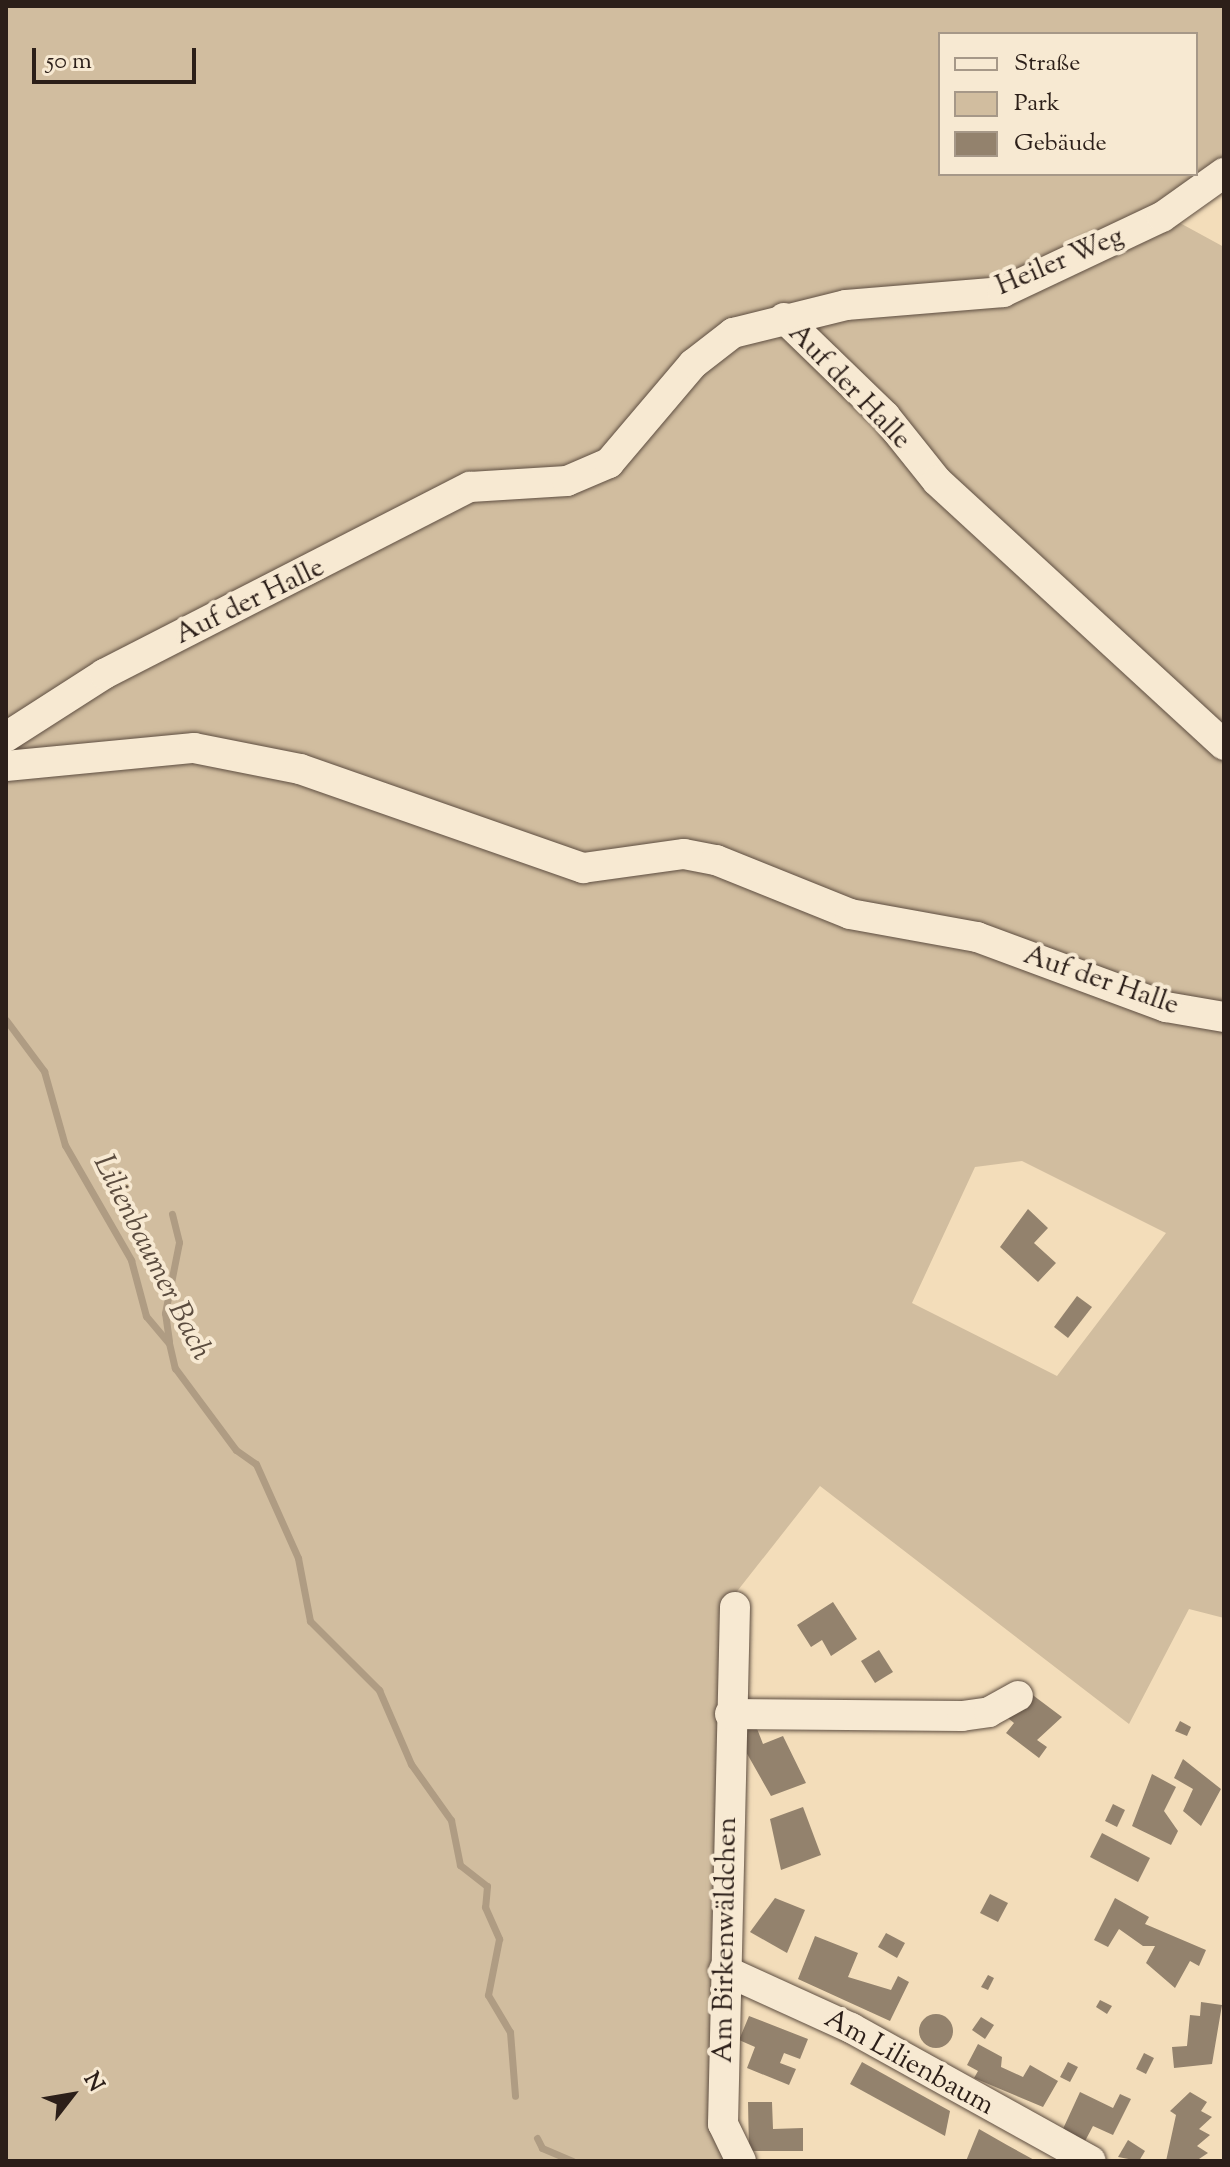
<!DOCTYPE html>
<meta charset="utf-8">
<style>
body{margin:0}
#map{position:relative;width:1230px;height:2167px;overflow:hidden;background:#f3ddba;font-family:"Sorts Mill Goudy",serif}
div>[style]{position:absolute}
.green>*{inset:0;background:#d1bd9f}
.stream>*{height:7px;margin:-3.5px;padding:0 3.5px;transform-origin:3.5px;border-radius:3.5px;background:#af9c83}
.building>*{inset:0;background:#93826d}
.round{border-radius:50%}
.roads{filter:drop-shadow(0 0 2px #5e4e41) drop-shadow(0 0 2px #5e4e41)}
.minor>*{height:30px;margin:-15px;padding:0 15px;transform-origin:15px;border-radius:15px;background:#f7e9d2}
span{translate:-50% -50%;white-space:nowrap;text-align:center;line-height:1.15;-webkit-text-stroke:8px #f7e9d2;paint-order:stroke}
.street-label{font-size:28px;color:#2c1f19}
.water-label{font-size:30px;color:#5a4b3e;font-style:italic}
.frame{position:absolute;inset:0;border:8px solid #2c1f19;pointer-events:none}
.legend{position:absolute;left:938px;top:32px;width:260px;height:144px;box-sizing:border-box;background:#f7e9d2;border:2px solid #a69888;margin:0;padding:10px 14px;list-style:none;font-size:24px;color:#2c1f19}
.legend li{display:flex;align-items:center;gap:16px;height:40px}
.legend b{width:40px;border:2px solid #a69888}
.north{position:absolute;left:32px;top:2055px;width:80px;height:80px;-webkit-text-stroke:6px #f7e9d2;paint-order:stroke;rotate:59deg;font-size:22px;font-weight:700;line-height:32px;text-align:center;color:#2c1f19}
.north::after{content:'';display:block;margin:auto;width:28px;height:36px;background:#2c1f19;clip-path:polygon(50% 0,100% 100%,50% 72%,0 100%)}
.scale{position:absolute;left:32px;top:48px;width:164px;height:36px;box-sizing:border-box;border:4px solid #2c1f19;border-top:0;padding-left:10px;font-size:24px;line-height:28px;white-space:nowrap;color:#2c1f19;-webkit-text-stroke:6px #f7e9d2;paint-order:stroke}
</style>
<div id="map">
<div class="green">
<div style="clip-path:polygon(evenodd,6px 6px,1224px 6px,1224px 170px,1169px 217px,1224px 247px,1224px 1618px,1189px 1609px,1129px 1724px,820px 1486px,731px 1599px,732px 2161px,6px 2161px,6px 6px,940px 34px,1196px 34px,1196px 174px,940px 174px,940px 34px,6px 6px,1022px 1161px,1166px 1233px,1057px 1376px,912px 1303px,975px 1167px,1022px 1161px)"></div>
</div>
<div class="stream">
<div style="left:6px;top:1020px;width:64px;rotate:53.3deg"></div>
<div style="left:44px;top:1071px;width:77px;rotate:74.2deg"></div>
<div style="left:65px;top:1145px;width:133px;rotate:60.1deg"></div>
<div style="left:131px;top:1260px;width:58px;rotate:75deg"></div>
<div style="left:146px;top:1316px;width:35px;rotate:50deg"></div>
<div style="left:169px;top:1343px;width:26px;rotate:77deg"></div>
<div style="left:175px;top:1368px;width:102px;rotate:53.4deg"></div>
<div style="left:236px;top:1450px;width:24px;rotate:35deg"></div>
<div style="left:256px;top:1464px;width:103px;rotate:65.9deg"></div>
<div style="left:298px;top:1558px;width:64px;rotate:79.2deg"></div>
<div style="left:310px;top:1621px;width:98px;rotate:45deg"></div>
<div style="left:379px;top:1690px;width:81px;rotate:66.6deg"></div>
<div style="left:411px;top:1764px;width:69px;rotate:54.5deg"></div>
<div style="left:451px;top:1820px;width:46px;rotate:78.7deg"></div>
<div style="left:460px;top:1865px;width:34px;rotate:38deg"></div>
<div style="left:487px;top:1886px;width:21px;rotate:95deg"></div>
<div style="left:485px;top:1907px;width:35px;rotate:66deg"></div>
<div style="left:499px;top:1939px;width:57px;rotate:101.1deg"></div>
<div style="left:488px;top:1995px;width:43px;rotate:59.3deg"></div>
<div style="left:510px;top:2032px;width:64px;rotate:85.5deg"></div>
<div style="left:169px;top:1341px;width:28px;rotate:-98deg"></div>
<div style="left:165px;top:1313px;width:72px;rotate:-78.8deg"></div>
<div style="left:179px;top:1242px;width:29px;rotate:-104deg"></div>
<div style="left:537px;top:2138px;width:11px;rotate:63deg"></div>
<div style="left:542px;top:2148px;width:33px;rotate:23deg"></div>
</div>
<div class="building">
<div style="clip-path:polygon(1028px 1209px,1048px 1228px,1034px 1243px,1056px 1263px,1038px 1282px,1000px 1247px)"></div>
<div style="clip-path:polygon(1077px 1296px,1092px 1307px,1068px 1338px,1054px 1327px)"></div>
<div style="clip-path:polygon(833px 1602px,857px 1639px,831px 1656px,822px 1640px,811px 1647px,797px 1625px)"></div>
<div style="clip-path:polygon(879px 1650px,893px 1672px,875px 1683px,861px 1661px)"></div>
<div style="clip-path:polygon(1030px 1693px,1062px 1717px,1037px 1740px,1047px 1747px,1039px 1758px,1006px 1733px,1014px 1723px,1008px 1718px)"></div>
<div style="clip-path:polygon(754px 1721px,763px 1744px,783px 1736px,806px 1783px,771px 1796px,733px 1729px)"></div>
<div style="clip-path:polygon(1180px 1721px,1191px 1727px,1187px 1736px,1175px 1731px)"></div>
<div style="clip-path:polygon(1183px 1759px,1221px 1789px,1201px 1826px,1183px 1811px,1193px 1789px,1174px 1778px)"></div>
<div style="clip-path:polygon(1152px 1774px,1176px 1787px,1164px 1811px,1178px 1831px,1171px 1845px,1132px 1826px)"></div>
<div style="clip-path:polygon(1113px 1804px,1125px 1810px,1117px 1827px,1105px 1821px)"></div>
<div style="clip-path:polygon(803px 1807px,821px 1855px,781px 1870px,770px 1819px)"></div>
<div style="clip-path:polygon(1102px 1833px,1150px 1858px,1138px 1882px,1090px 1857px)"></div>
<div style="clip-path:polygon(990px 1894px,1008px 1903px,998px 1922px,980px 1913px)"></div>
<div style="clip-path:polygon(775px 1898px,805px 1910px,787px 1953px,750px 1932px)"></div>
<div style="clip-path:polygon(1115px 1898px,1149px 1917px,1145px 1924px,1206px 1950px,1199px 1966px,1190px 1961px,1175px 1988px,1146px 1963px,1155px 1946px,1143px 1946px,1119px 1929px,1108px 1947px,1094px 1940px)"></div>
<div style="clip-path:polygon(886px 1933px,905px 1943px,897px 1958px,878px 1947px)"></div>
<div style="clip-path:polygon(815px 1936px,858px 1953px,848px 1977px,891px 1990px,898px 1976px,909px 1982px,890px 2021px,798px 1979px)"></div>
<div style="clip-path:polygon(988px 1975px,994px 1978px,988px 1990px,981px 1987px)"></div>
<div style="clip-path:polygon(1100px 2000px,1112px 2006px,1107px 2014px,1096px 2007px)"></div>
<div style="clip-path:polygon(1201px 2002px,1222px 2005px,1212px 2064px,1174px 2068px,1172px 2047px,1187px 2046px,1190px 2015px,1200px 2016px)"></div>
<div class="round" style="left:919px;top:2014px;width:34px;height:34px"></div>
<div style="clip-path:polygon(749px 2016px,808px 2039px,800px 2059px,784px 2053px,780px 2063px,796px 2069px,789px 2085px,747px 2068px,755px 2047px,739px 2040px)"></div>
<div style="clip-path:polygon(981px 2017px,994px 2025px,985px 2039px,972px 2030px)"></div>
<div style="clip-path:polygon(978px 2044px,1002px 2057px,1001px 2067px,1023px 2077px,1030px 2065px,1058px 2081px,1043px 2107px,974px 2078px,978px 2071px,967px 2065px)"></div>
<div style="clip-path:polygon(1144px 2053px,1154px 2058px,1146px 2074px,1136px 2069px)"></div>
<div style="clip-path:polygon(862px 2062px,950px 2111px,945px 2136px,850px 2084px)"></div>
<div style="clip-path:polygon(1068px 2062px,1078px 2067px,1070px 2082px,1060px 2077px)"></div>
<div style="clip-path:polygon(1080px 2092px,1113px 2108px,1120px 2094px,1131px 2099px,1113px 2135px,1093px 2126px,1084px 2143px,1062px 2131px)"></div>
<div style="clip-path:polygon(1190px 2092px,1207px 2102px,1201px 2111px,1212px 2117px,1199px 2129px,1210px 2135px,1197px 2146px,1208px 2153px,1196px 2161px,1166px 2161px,1176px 2115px,1170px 2111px)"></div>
<div style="clip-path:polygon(748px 2102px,772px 2102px,773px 2129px,803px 2128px,803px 2151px,749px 2151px)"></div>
<div style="clip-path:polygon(979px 2129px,1007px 2145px,1036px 2161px,966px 2161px)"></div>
<div style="clip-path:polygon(1128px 2140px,1145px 2151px,1139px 2161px,1118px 2157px)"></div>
</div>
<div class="roads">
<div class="minor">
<div style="left:784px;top:318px;width:141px;rotate:44.1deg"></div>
<div style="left:885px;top:416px;width:83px;rotate:51.3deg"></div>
<div style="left:937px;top:481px;width:390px;rotate:42.6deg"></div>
<div style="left:6px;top:737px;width:117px;rotate:-32.7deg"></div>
<div style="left:104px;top:674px;width:411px;rotate:-27.1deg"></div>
<div style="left:470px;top:487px;width:97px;rotate:-3.5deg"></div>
<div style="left:567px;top:481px;width:46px;rotate:-23.2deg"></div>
<div style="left:609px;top:463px;width:130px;rotate:-49.7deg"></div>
<div style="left:693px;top:364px;width:51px;rotate:-37.8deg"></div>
<div style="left:733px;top:333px;width:116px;rotate:-13.9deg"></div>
<div style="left:846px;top:305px;width:158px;rotate:-4.7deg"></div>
<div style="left:1003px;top:292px;width:176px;rotate:-25.3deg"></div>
<div style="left:1162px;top:217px;width:76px;rotate:-35.4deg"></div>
<div style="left:6px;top:766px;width:189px;rotate:-5.5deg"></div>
<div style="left:194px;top:748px;width:108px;rotate:11.2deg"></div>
<div style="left:300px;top:769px;width:300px;rotate:19.3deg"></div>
<div style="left:583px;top:868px;width:102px;rotate:-7.9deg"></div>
<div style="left:684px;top:854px;width:33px;rotate:11deg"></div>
<div style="left:716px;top:860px;width:144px;rotate:21.9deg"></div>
<div style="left:850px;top:914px;width:129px;rotate:10.3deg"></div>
<div style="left:977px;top:937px;width:202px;rotate:20.3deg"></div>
<div style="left:1166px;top:1007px;width:59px;rotate:9.8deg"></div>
<div style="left:735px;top:1607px;width:517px;rotate:91.33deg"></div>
<div style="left:723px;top:2124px;width:41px;rotate:64.1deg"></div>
<div style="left:730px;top:1714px;width:232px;rotate:0.5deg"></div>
<div style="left:962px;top:1716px;width:27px;rotate:-8deg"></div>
<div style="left:989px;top:1712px;width:33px;rotate:-29deg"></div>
<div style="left:724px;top:1970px;width:140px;rotate:24.5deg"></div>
<div style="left:851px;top:2028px;width:274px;rotate:29deg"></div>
</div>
</div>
<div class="street-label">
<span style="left:1060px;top:262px;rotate:-23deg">Heiler Weg</span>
<span style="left:849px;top:387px;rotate:46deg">Auf der Halle</span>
<span style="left:250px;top:602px;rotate:-26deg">Auf der Halle</span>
<span style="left:1101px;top:981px;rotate:19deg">Auf der Halle</span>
<span style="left:726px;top:1940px;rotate:-89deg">Am Birkenwäldchen</span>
<span style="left:909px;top:2063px;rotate:29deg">Am Lilienbaum</span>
</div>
<div class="water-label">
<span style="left:151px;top:1258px;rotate:63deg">Lilienbaumer Bach</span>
</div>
<div class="frame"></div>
<ul class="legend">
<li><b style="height:10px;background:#f7e9d2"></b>Straße</li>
<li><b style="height:22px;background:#d1bd9f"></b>Park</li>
<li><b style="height:22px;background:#93826d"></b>Gebäude</li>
</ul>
<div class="north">N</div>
<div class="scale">50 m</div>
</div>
